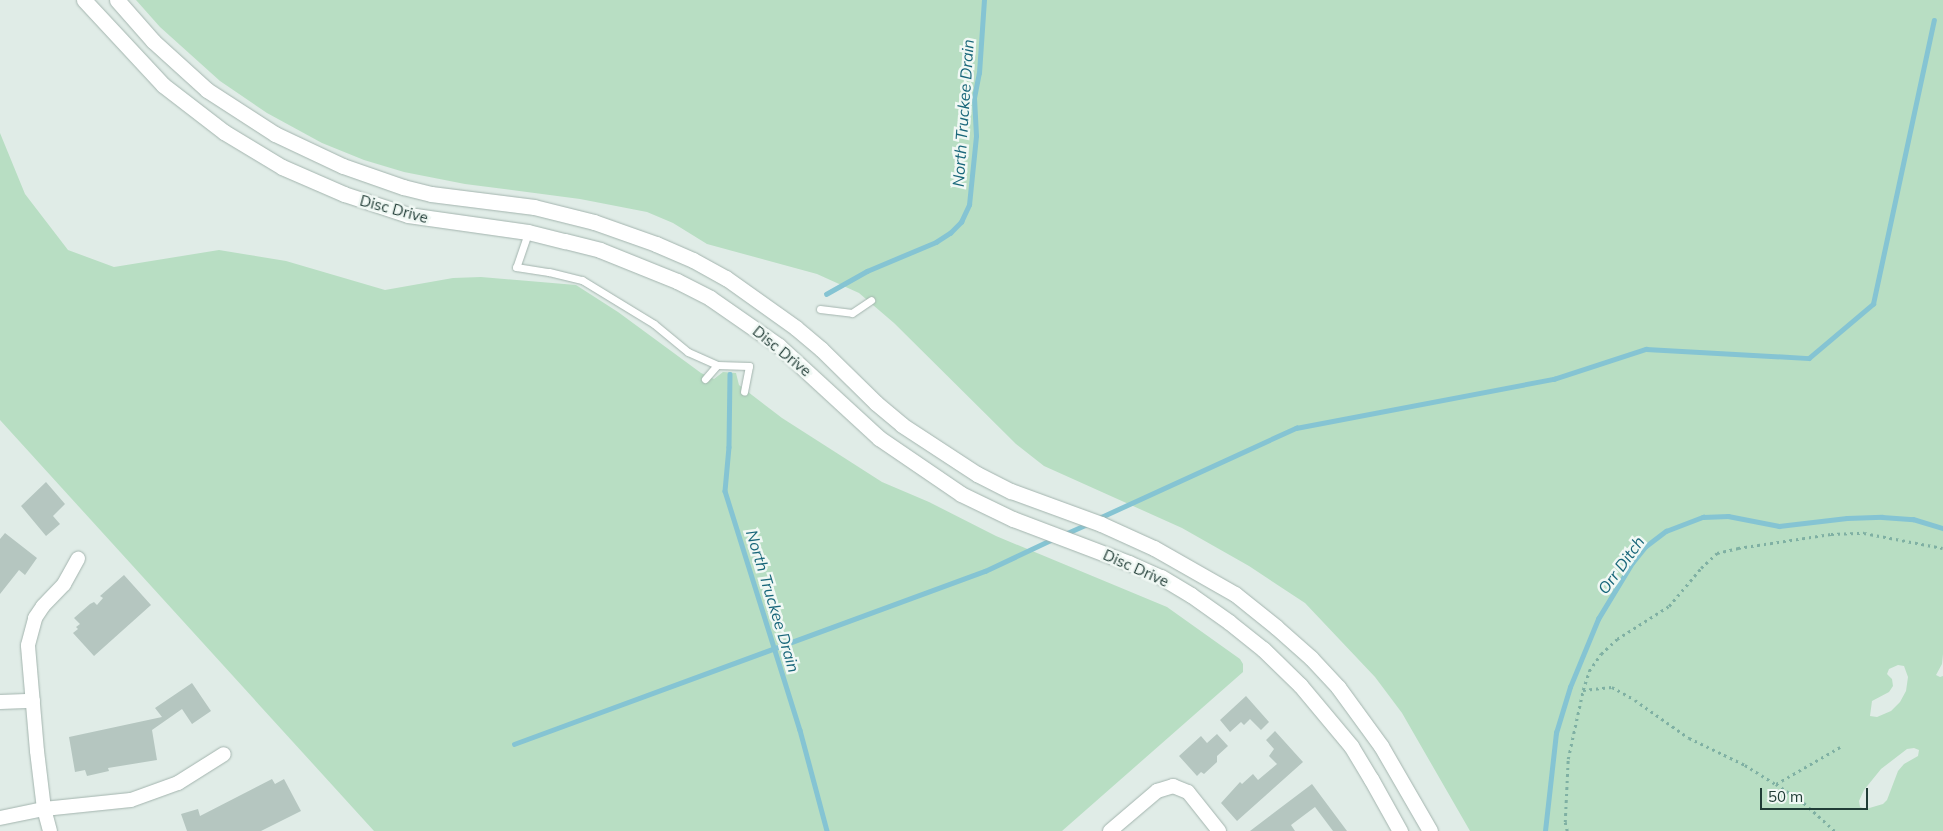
<!DOCTYPE html>
<style>
body{margin:0}
#map{position:relative;width:1943px;height:831px;overflow:hidden;background:#e0ece7;font-family:Mulish,sans-serif}
div>[style]{position:absolute}
.green>*{inset:0;background:#b8dec3}
.stream>*{height:4.5px;margin:-2.25px;padding:0 2.25px;transform-origin:2.25px;border-radius:2.25px;background:#85c4d3}
.building>*{inset:0;background:#b5c6c0}
.path>*{height:2.5px;margin-top:-1.25px;transform-origin:0;background:repeating-linear-gradient(90deg,#7fb0a3 0 2.5px,transparent 0 6.5px)}
.roads{filter:drop-shadow(0 0 1px #a3b4ae) drop-shadow(0 0 1px #a3b4ae)}
.service>*{height:7px;margin:-3.5px;padding:0 3.5px;transform-origin:3.5px;border-radius:3.5px;background:#fff}
.minor>*{height:14px;margin:-7px;padding:0 7px;transform-origin:7px;border-radius:7px;background:#fff}
.secondary>*{height:15px;margin:-7.5px;padding:0 7.5px;transform-origin:7.5px;border-radius:7.5px;background:#fff}
span{translate:-50% -50%;white-space:nowrap;text-align:center;line-height:1.15;-webkit-text-stroke:5px #f0f8f4;paint-order:stroke}
.street-label{font-size:15px;color:#203c36}
.water-label{font-size:16px;color:#18667a;font-style:italic}
.scale{position:absolute;left:1760px;top:788px;width:108px;height:22px;box-sizing:border-box;border:2px solid #203c36;border-top:0;padding-left:6px;font-size:15px;line-height:18px;white-space:nowrap;color:#203c36;-webkit-text-stroke:4px #f0f8f4;paint-order:stroke}
</style>
<div id="map">
<div class="green">
<div style="clip-path:polygon(evenodd,136px 0,1943px 0,1943px 654px,1942px 664px,1936px 675px,1940px 677px,1943px 676px,1943px 831px,1470px 831px,1402px 713px,1375px 677px,1305px 603px,1249px 566px,1182px 528px,1044px 466px,1016px 444px,894px 323px,859px 293px,817px 274px,707px 244px,673px 223px,647px 212px,580px 199px,465px 184px,404px 172px,364px 160px,322px 143px,267px 113px,220px 81px,160px 27px,136px 0,1898px 665px,1904px 666px,1908px 677px,1906px 691px,1900px 702px,1891px 711px,1877px 717px,1870px 716px,1872px 701px,1889px 692px,1893px 686px,1892px 679px,1887px 674px,1889px 669px,1898px 665px,136px 0,1914px 748px,1919px 750px,1918px 756px,1904px 764px,1898px 771px,1887px 800px,1883px 804px,1866px 809px,1860px 807px,1859px 801px,1864px 790px,1881px 769px,1907px 749px,1914px 748px)"></div>
<div style="clip-path:polygon(0 133px,25px 194px,68px 250px,114px 267px,219px 250px,286px 261px,385px 290px,453px 278px,481px 277px,576px 285px,618px 312px,701px 373px,714px 379px,723px 372px,736px 373px,739px 385px,782px 418px,882px 482px,929px 502px,996px 536px,1167px 607px,1240px 659px,1243px 664px,1243px 672px,1062px 831px,374px 831px,0 420px)"></div>
</div>
<div class="stream">
<div style="left:826px;top:294px;width:47px;rotate:-29.3deg"></div>
<div style="left:867px;top:271px;width:75px;rotate:-22.8deg"></div>
<div style="left:936px;top:242px;width:17px;rotate:-33deg"></div>
<div style="left:950px;top:233px;width:16px;rotate:-45deg"></div>
<div style="left:961px;top:222px;width:19px;rotate:-65deg"></div>
<div style="left:969px;top:205px;width:69px;rotate:-84.2deg"></div>
<div style="left:976px;top:136px;width:38px;rotate:-93deg"></div>
<div style="left:974px;top:98px;width:25px;rotate:-79deg"></div>
<div style="left:979px;top:73px;width:73px;rotate:-86.1deg"></div>
<div style="left:730px;top:374px;width:73px;rotate:90.8deg"></div>
<div style="left:729px;top:447px;width:44px;rotate:95.2deg"></div>
<div style="left:725px;top:491px;width:250px;rotate:72.6deg"></div>
<div style="left:800px;top:730px;width:105px;rotate:75deg"></div>
<div style="left:1099px;top:518px;width:217px;rotate:-24.6deg"></div>
<div style="left:1296px;top:428px;width:263px;rotate:-10.8deg"></div>
<div style="left:1554px;top:379px;width:97px;rotate:-18.1deg"></div>
<div style="left:1646px;top:349px;width:163px;rotate:3.2deg"></div>
<div style="left:1809px;top:358px;width:84px;rotate:-40.2deg"></div>
<div style="left:1873px;top:304px;width:290px;rotate:-77.9deg"></div>
<div style="left:1065px;top:534px;width:24px;rotate:-24deg"></div>
<div style="left:514px;top:744px;width:502px;rotate:-20.17deg"></div>
<div style="left:985px;top:571px;width:75px;rotate:-25.2deg"></div>
<div style="left:1545px;top:831px;width:99px;rotate:-83.6deg"></div>
<div style="left:1556px;top:733px;width:48px;rotate:-73.1deg"></div>
<div style="left:1570px;top:687px;width:74px;rotate:-67.6deg"></div>
<div style="left:1598px;top:619px;width:66px;rotate:-58.7deg"></div>
<div style="left:1632px;top:563px;width:22px;rotate:-51deg"></div>
<div style="left:1646px;top:546px;width:25px;rotate:-37deg"></div>
<div style="left:1666px;top:531px;width:40px;rotate:-21deg"></div>
<div style="left:1703px;top:517px;width:25px;rotate:-2deg"></div>
<div style="left:1728px;top:516px;width:52px;rotate:11.1deg"></div>
<div style="left:1779px;top:526px;width:68px;rotate:-6.7deg"></div>
<div style="left:1847px;top:518px;width:35px;rotate:-2deg"></div>
<div style="left:1882px;top:517px;width:31px;rotate:4deg"></div>
<div style="left:1913px;top:519px;width:31px;rotate:17deg"></div>
</div>
<div class="building">
<div style="clip-path:polygon(46px 482px,65px 504px,53px 516px,60px 524px,46px 536px,21px 506px)"></div>
<div style="clip-path:polygon(5px 533px,37px 558px,25px 575px,19px 570px,0 594px,0 539px)"></div>
<div style="clip-path:polygon(124px 575px,151px 605px,94px 656px,73px 633px,78px 629px,76px 627px,80px 624px,74px 618px,90px 604px,94px 602px,97px 605px,103px 598px,100px 596px)"></div>
<div style="clip-path:polygon(192px 683px,211px 711px,192px 724px,182px 709px,152px 730px,157px 760px,108px 768px,109px 771px,87px 776px,85px 770px,75px 772px,69px 737px,162px 717px,155px 708px)"></div>
<div style="clip-path:polygon(1246px 696px,1269px 722px,1261px 730px,1250px 719px,1244px 725px,1241px 722px,1230px 732px,1220px 720px)"></div>
<div style="clip-path:polygon(1275px 731px,1303px 762px,1237px 821px,1221px 803px,1240px 782px,1242px 784px,1253px 774px,1258px 780px,1277px 764px,1269px 756px,1274px 749px,1266px 740px)"></div>
<div style="clip-path:polygon(1217px 734px,1228px 746px,1217px 756px,1217px 762px,1204px 774px,1201px 772px,1197px 776px,1179px 756px,1201px 736px,1207px 743px)"></div>
<div style="clip-path:polygon(272px 779px,275px 784px,284px 779px,301px 811px,261px 831px,187px 831px,181px 814px,198px 809px,200px 816px)"></div>
<div style="clip-path:polygon(1312px 784px,1347px 831px,1333px 831px,1315px 807px,1291px 825px,1295px 831px,1250px 831px)"></div>
</div>
<div class="path">
<div style="left:1583px;top:690px;width:29px;rotate:-6deg"></div>
<div style="left:1612px;top:687px;width:26px;rotate:29deg"></div>
<div style="left:1635px;top:700px;width:66px;rotate:35.1deg"></div>
<div style="left:1689px;top:738px;width:62px;rotate:25.7deg"></div>
<div style="left:1745px;top:765px;width:36px;rotate:32deg"></div>
<div style="left:1776px;top:784px;width:34px;rotate:34deg"></div>
<div style="left:1804px;top:803px;width:42px;rotate:42.1deg"></div>
<div style="left:1776px;top:784px;width:74px;rotate:-30deg"></div>
<div style="left:1567px;top:831px;width:9px;rotate:-103deg"></div>
<div style="left:1565px;top:822px;width:63px;rotate:-87.3deg"></div>
<div style="left:1568px;top:759px;width:71px;rotate:-77.7deg"></div>
<div style="left:1583px;top:690px;width:20px;rotate:-72deg"></div>
<div style="left:1589px;top:671px;width:21px;rotate:-55deg"></div>
<div style="left:1601px;top:654px;width:22px;rotate:-43deg"></div>
<div style="left:1617px;top:639px;width:62px;rotate:-32.4deg"></div>
<div style="left:1669px;top:606px;width:50px;rotate:-49.9deg"></div>
<div style="left:1701px;top:568px;width:22px;rotate:-43deg"></div>
<div style="left:1717px;top:553px;width:22px;rotate:-13deg"></div>
<div style="left:1738px;top:548px;width:94px;rotate:-8.6deg"></div>
<div style="left:1831px;top:534px;width:33px;rotate:-2deg"></div>
<div style="left:1864px;top:533px;width:80px;rotate:10.8deg"></div>
</div>
<div class="roads">
<div class="service">
<div style="left:528px;top:233px;width:36px;rotate:109deg"></div>
<div style="left:516px;top:267px;width:33px;rotate:9deg"></div>
<div style="left:549px;top:272px;width:34px;rotate:14deg"></div>
<div style="left:582px;top:280px;width:84px;rotate:31.4deg"></div>
<div style="left:654px;top:324px;width:44px;rotate:39.5deg"></div>
<div style="left:688px;top:352px;width:32px;rotate:24deg"></div>
<div style="left:717px;top:365px;width:32px;rotate:2deg"></div>
<div style="left:749px;top:366px;width:26px;rotate:101deg"></div>
<div style="left:820px;top:309px;width:32px;rotate:7deg"></div>
<div style="left:852px;top:313px;width:23px;rotate:-34deg"></div>
<div style="left:705px;top:379px;width:18px;rotate:-49deg"></div>
</div>
<div class="minor">
<div style="left:0;top:702px;width:33px;rotate:-2deg"></div>
<div style="left:0;top:818px;width:45px;rotate:-11.6deg"></div>
<div style="left:44px;top:809px;width:87px;rotate:-5.9deg"></div>
<div style="left:131px;top:800px;width:50px;rotate:-19.9deg"></div>
<div style="left:178px;top:783px;width:54px;rotate:-32.2deg"></div>
<div style="left:50px;top:831px;width:23px;rotate:-105deg"></div>
<div style="left:44px;top:809px;width:58px;rotate:-96.9deg"></div>
<div style="left:37px;top:751px;width:106px;rotate:-94.9deg"></div>
<div style="left:28px;top:645px;width:28px;rotate:-75deg"></div>
<div style="left:35px;top:618px;width:14px;rotate:-56deg"></div>
<div style="left:43px;top:606px;width:30px;rotate:-46deg"></div>
<div style="left:64px;top:584px;width:29px;rotate:-61deg"></div>
<div style="left:1110px;top:831px;width:62px;rotate:-40.4deg"></div>
<div style="left:1157px;top:791px;width:17px;rotate:-17deg"></div>
<div style="left:1173px;top:786px;width:16px;rotate:22deg"></div>
<div style="left:1188px;top:792px;width:50px;rotate:51.5deg"></div>
</div>
<div class="secondary">
<div style="left:84px;top:0;width:116px;rotate:47.1deg"></div>
<div style="left:163px;top:85px;width:77px;rotate:37.6deg"></div>
<div style="left:224px;top:132px;width:68px;rotate:31.1deg"></div>
<div style="left:282px;top:167px;width:68px;rotate:23.5deg"></div>
<div style="left:344px;top:194px;width:67px;rotate:18.2deg"></div>
<div style="left:408px;top:215px;width:121px;rotate:8.1deg"></div>
<div style="left:528px;top:232px;width:38px;rotate:14deg"></div>
<div style="left:565px;top:241px;width:36px;rotate:14deg"></div>
<div style="left:600px;top:250px;width:83px;rotate:21.9deg"></div>
<div style="left:677px;top:281px;width:37px;rotate:27deg"></div>
<div style="left:710px;top:298px;width:84px;rotate:34.8deg"></div>
<div style="left:779px;top:346px;width:136px;rotate:42.6deg"></div>
<div style="left:879px;top:438px;width:99px;rotate:34.3deg"></div>
<div style="left:961px;top:494px;width:58px;rotate:25.7deg"></div>
<div style="left:1013px;top:519px;width:124px;rotate:20.8deg"></div>
<div style="left:1129px;top:563px;width:35px;rotate:24deg"></div>
<div style="left:1161px;top:577px;width:35px;rotate:31deg"></div>
<div style="left:1191px;top:595px;width:47px;rotate:35.4deg"></div>
<div style="left:1229px;top:622px;width:43px;rotate:38.5deg"></div>
<div style="left:1263px;top:649px;width:52px;rotate:44.2deg"></div>
<div style="left:1300px;top:685px;width:80px;rotate:50.1deg"></div>
<div style="left:1351px;top:746px;width:39px;rotate:59deg"></div>
<div style="left:1371px;top:779px;width:60px;rotate:60.9deg"></div>
<div style="left:117px;top:0;width:55px;rotate:48.7deg"></div>
<div style="left:153px;top:41px;width:73px;rotate:42.2deg"></div>
<div style="left:207px;top:90px;width:81px;rotate:32.9deg"></div>
<div style="left:275px;top:134px;width:75px;rotate:25.2deg"></div>
<div style="left:343px;top:166px;width:64px;rotate:19.3deg"></div>
<div style="left:403px;top:187px;width:29px;rotate:14deg"></div>
<div style="left:431px;top:194px;width:104px;rotate:7.2deg"></div>
<div style="left:534px;top:207px;width:62px;rotate:14deg"></div>
<div style="left:594px;top:222px;width:66px;rotate:19.5deg"></div>
<div style="left:656px;top:244px;width:40px;rotate:23.4deg"></div>
<div style="left:693px;top:260px;width:38px;rotate:29deg"></div>
<div style="left:726px;top:278px;width:86px;rotate:35.5deg"></div>
<div style="left:796px;top:328px;width:33px;rotate:40deg"></div>
<div style="left:821px;top:349px;width:77px;rotate:44.5deg"></div>
<div style="left:876px;top:403px;width:34px;rotate:40deg"></div>
<div style="left:902px;top:425px;width:90px;rotate:33.2deg"></div>
<div style="left:977px;top:474px;width:38px;rotate:27deg"></div>
<div style="left:1011px;top:491px;width:96px;rotate:20.1deg"></div>
<div style="left:1101px;top:524px;width:58px;rotate:24.4deg"></div>
<div style="left:1154px;top:548px;width:93px;rotate:29.6deg"></div>
<div style="left:1235px;top:594px;width:53px;rotate:38.8deg"></div>
<div style="left:1276px;top:627px;width:47px;rotate:41.5deg"></div>
<div style="left:1311px;top:658px;width:40px;rotate:47deg"></div>
<div style="left:1338px;top:687px;width:73px;rotate:53.9deg"></div>
<div style="left:1381px;top:746px;width:98px;rotate:60deg"></div>
</div>
</div>
<div class="street-label">
<span style="left:394px;top:209px;rotate:15deg">Disc Drive</span>
<span style="left:782px;top:351px;rotate:39deg">Disc Drive</span>
<span style="left:1136px;top:568px;rotate:24deg">Disc Drive</span>
</div>
<div class="water-label">
<span style="left:963px;top:113px;rotate:-86deg">North Truckee Drain</span>
<span style="left:1621px;top:565px;rotate:-54deg">Orr Ditch</span>
<span style="left:773px;top:601px;rotate:73deg">North Truckee Drain</span>
</div>
<div class="scale">50 m</div>
</div>
